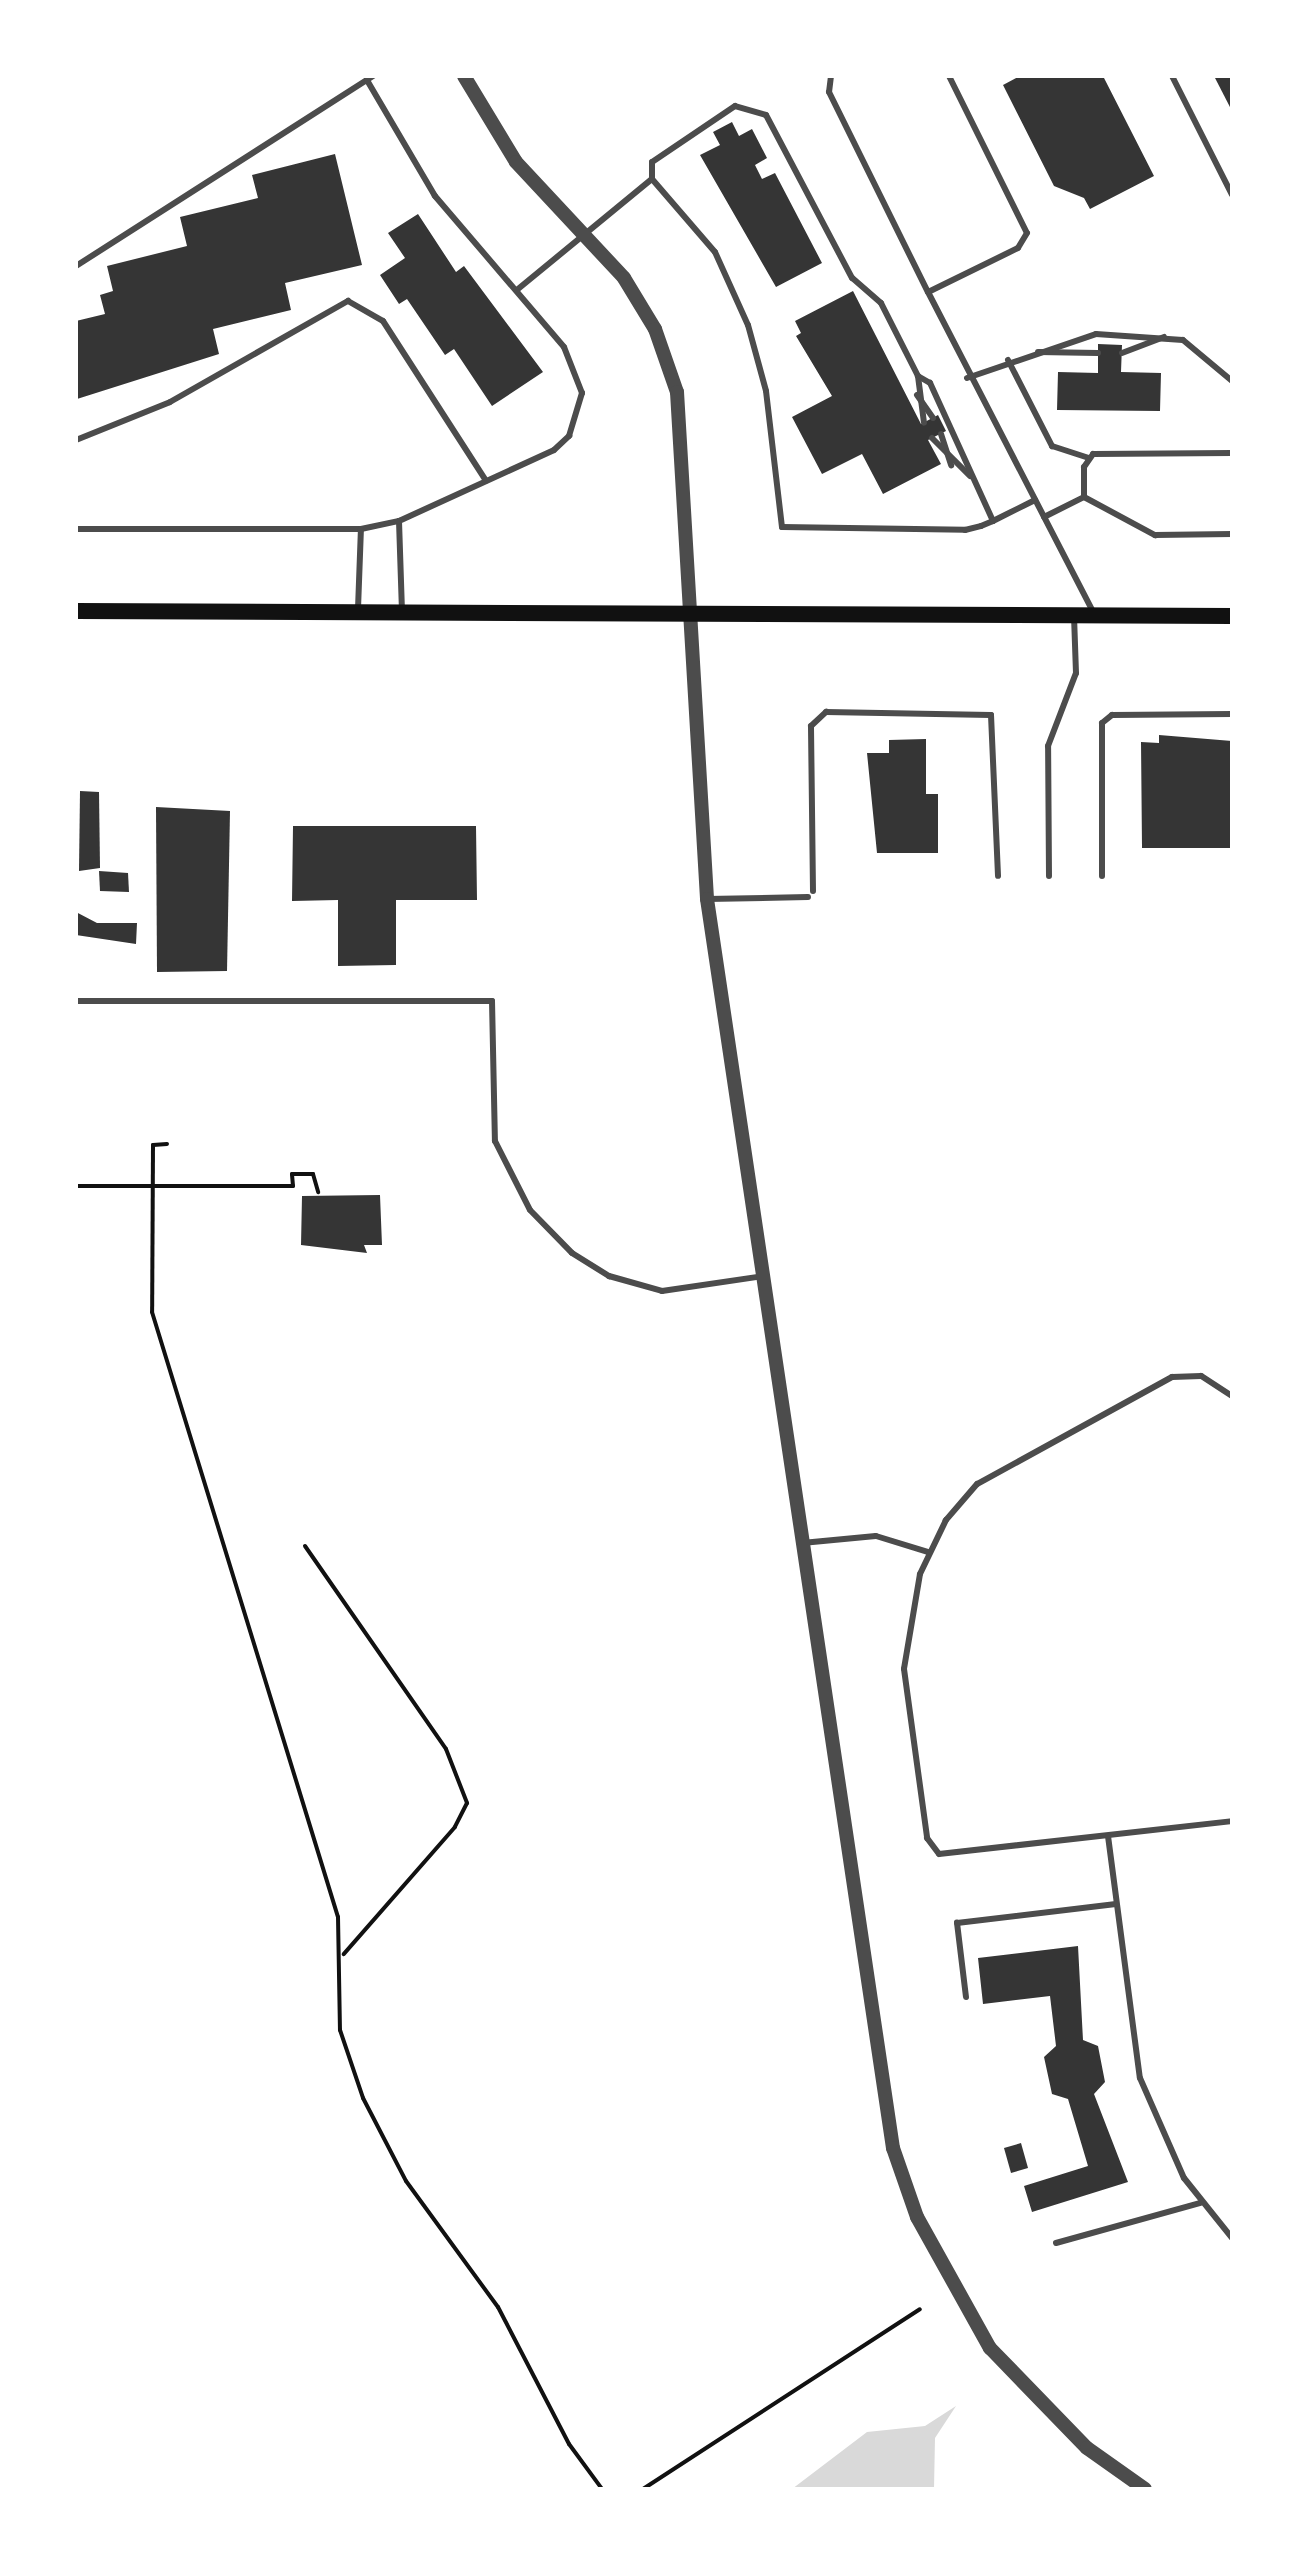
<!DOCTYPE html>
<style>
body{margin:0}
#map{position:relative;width:1308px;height:2565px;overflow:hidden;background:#fff;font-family:Jost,sans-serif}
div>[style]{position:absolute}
.water>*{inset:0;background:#d9d9d9}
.building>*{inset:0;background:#353535}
.path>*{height:4px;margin:-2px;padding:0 2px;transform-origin:2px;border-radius:2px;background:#111}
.service>*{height:6px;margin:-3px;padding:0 3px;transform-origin:3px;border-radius:3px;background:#4c4c4c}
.tertiary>*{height:14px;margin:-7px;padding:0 7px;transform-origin:7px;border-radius:7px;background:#4c4c4c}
.secondary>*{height:16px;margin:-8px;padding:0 8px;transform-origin:8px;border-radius:8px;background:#111}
span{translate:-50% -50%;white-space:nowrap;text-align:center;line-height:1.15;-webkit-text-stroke:8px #fff;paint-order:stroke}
.frame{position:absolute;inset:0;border:78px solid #fff;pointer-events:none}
</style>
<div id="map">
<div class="water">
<div style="clip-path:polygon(956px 2406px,935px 2438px,934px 2489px,792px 2489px,867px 2432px,925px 2426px)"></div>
</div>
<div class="building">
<div style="clip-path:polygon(1020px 76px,1103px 76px,1154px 176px,1090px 209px,1084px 198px,1054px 186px,1003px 85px)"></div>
<div style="clip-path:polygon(1214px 76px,1232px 76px,1232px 111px)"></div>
<div style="clip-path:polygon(732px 122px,739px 136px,752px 129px,767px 158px,755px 165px,762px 179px,775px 173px,822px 263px,776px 287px,700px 155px,720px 145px,713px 132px)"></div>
<div style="clip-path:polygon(335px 154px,362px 265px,285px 283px,291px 310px,213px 329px,219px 354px,77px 399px,76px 321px,105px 314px,100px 295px,113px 291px,107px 266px,187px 246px,180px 217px,258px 198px,252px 175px)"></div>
<div style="clip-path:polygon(418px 214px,456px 272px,464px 266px,543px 372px,492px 406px,454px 349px,445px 355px,407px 299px,399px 304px,380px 275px,405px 258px,388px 233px)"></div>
<div style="clip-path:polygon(853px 291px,921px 424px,938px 415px,946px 431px,928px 440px,941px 464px,883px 494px,862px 454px,822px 474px,792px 417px,832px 396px,796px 336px,801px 333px,795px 321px)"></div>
<div style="clip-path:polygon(1098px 344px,1122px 345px,1121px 372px,1161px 373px,1160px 411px,1057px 410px,1058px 372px,1098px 373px)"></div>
<div style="clip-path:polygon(1159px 735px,1232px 741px,1232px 848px,1142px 848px,1141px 742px,1159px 743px)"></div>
<div style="clip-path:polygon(926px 739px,926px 794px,938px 794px,938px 853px,877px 853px,867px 753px,889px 753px,889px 740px)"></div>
<div style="clip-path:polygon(80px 791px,99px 792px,100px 868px,79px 871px)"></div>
<div style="clip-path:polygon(156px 807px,230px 811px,227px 971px,157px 972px)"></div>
<div style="clip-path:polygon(293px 826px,476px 826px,477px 900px,396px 900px,396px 965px,338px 966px,338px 900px,292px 901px)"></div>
<div style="clip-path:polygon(99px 871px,128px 873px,129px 892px,100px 891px)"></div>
<div style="clip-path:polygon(76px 912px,97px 923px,137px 923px,136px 944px,76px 935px)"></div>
<div style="clip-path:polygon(380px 1195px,382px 1245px,364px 1245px,367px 1253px,301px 1245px,302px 1196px)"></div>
<div style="clip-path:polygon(1078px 1946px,1083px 2040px,1098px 2046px,1105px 2082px,1094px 2094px,1128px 2182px,1032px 2212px,1024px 2186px,1088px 2166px,1068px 2099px,1052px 2094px,1044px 2057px,1056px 2046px,1050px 1996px,983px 2004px,978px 1958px)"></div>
<div style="clip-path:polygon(1021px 2143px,1028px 2168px,1011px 2173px,1004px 2148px)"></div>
</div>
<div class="path">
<div style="left:167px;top:1144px;width:14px;rotate:176deg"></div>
<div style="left:153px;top:1145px;width:167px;rotate:90.3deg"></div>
<div style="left:152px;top:1312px;width:633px;rotate:72.91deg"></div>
<div style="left:338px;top:1917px;width:113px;rotate:89deg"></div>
<div style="left:340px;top:2030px;width:72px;rotate:71.3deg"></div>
<div style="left:363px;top:2098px;width:93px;rotate:62.6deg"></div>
<div style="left:406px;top:2181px;width:156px;rotate:53.9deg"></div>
<div style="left:498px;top:2307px;width:154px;rotate:62.6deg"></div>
<div style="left:569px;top:2444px;width:56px;rotate:53.7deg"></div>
<div style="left:76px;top:1186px;width:217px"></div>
<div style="left:293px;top:1186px;width:12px;rotate:-95deg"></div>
<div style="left:292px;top:1174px;width:21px"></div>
<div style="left:313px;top:1174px;width:19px;rotate:74deg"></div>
<div style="left:305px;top:1546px;width:247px;rotate:55.2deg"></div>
<div style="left:446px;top:1749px;width:58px;rotate:68.7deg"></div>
<div style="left:467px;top:1803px;width:27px;rotate:117deg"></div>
<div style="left:455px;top:1827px;width:169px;rotate:131.2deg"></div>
<div style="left:643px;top:2489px;width:330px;rotate:-33deg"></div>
</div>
<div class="service">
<div style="left:831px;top:76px;width:16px;rotate:97deg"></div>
<div style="left:829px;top:92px;width:223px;rotate:63.7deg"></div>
<div style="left:949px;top:76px;width:175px;rotate:63.6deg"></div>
<div style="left:1027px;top:233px;width:17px;rotate:121deg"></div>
<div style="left:1018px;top:248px;width:100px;rotate:153.9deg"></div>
<div style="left:928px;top:292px;width:362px;rotate:62.7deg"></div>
<div style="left:1172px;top:76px;width:133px;rotate:63.2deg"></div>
<div style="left:76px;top:266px;width:353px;rotate:-32.6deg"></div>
<div style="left:518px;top:289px;width:173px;rotate:-39.4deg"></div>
<div style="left:1038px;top:352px;width:60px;rotate:1deg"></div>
<div style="left:1122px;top:353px;width:45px;rotate:-20.9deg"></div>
<div style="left:1008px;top:360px;width:97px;rotate:62.9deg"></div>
<div style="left:1052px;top:446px;width:38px;rotate:18deg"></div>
<div style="left:918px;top:376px;width:47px;rotate:82.7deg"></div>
<div style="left:967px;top:378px;width:136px;rotate:-18.8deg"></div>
<div style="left:1096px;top:334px;width:87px;rotate:3.9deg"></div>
<div style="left:1183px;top:340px;width:64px;rotate:39.9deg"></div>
<div style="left:917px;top:395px;width:28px;rotate:55deg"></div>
<div style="left:941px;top:434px;width:33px;rotate:72deg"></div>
<div style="left:932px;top:438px;width:54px;rotate:45deg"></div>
<div style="left:76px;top:440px;width:101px;rotate:-22deg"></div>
<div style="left:170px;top:402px;width:205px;rotate:-29.6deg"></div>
<div style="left:348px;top:301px;width:40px;rotate:29.7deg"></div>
<div style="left:383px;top:321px;width:190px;rotate:57.2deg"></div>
<div style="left:1084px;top:497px;width:30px;rotate:-90deg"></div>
<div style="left:1084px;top:467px;width:16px;rotate:-55deg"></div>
<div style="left:1093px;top:454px;width:139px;rotate:-0.4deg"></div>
<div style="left:1084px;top:497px;width:81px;rotate:28.2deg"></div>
<div style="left:1155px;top:535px;width:77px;rotate:-0.7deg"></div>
<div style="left:1044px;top:517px;width:45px;rotate:-26.6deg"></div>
<div style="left:399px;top:521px;width:89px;rotate:88.1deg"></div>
<div style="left:993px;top:521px;width:152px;rotate:-114.5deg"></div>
<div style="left:930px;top:383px;width:14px;rotate:-150deg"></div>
<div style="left:918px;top:376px;width:82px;rotate:-116.9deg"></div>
<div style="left:881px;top:303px;width:38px;rotate:-139deg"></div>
<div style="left:852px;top:278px;width:184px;rotate:-117.8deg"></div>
<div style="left:766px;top:115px;width:32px;rotate:-164deg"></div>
<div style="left:735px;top:106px;width:100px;rotate:146deg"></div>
<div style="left:652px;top:162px;width:17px;rotate:90deg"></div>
<div style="left:652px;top:179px;width:96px;rotate:49.2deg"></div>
<div style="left:715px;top:252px;width:80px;rotate:65.7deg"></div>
<div style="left:748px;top:325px;width:68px;rotate:74.7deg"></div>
<div style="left:766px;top:391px;width:137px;rotate:83.3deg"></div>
<div style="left:782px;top:527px;width:183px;rotate:0.9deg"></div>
<div style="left:965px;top:530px;width:16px;rotate:-14deg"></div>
<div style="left:981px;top:526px;width:13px;rotate:-23deg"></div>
<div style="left:993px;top:521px;width:47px;rotate:-26.6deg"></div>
<div style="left:76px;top:529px;width:285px"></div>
<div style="left:361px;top:529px;width:39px;rotate:-12deg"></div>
<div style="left:399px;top:521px;width:170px;rotate:-24.6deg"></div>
<div style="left:554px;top:450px;width:21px;rotate:-43deg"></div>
<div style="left:569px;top:436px;width:45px;rotate:-73.2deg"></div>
<div style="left:582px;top:393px;width:49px;rotate:-111.4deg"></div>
<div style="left:564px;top:347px;width:199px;rotate:-130.5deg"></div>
<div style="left:435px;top:196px;width:134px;rotate:-120.4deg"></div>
<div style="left:358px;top:609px;width:80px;rotate:-87.9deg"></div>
<div style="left:1049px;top:876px;width:130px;rotate:-90.4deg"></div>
<div style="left:1048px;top:746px;width:78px;rotate:-69deg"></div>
<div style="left:1076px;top:673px;width:58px;rotate:-92deg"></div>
<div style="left:1102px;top:876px;width:153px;rotate:-90deg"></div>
<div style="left:1102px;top:723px;width:13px;rotate:-39deg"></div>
<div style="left:1112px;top:715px;width:120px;rotate:-0.5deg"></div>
<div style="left:813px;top:891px;width:165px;rotate:-90.7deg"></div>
<div style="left:811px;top:726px;width:21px;rotate:-43deg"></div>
<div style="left:826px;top:712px;width:165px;rotate:1deg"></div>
<div style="left:991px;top:715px;width:161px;rotate:87.5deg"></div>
<div style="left:707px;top:899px;width:101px;rotate:-1.1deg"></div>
<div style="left:76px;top:1001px;width:416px"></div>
<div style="left:492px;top:1001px;width:140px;rotate:88.8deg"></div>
<div style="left:495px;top:1141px;width:77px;rotate:63.1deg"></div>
<div style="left:530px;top:1210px;width:60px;rotate:45.7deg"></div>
<div style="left:572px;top:1253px;width:44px;rotate:31.9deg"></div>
<div style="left:609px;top:1276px;width:55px;rotate:15.8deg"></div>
<div style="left:662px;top:1291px;width:102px;rotate:-8.4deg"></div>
<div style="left:1232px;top:1396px;width:37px;rotate:-147deg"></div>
<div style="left:1201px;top:1376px;width:29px;rotate:178deg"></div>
<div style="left:1172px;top:1377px;width:222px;rotate:151.2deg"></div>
<div style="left:977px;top:1484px;width:48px;rotate:130.7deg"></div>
<div style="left:946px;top:1520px;width:60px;rotate:115.7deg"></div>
<div style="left:920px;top:1574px;width:96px;rotate:99.6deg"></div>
<div style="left:904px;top:1669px;width:171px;rotate:82.2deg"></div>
<div style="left:927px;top:1838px;width:20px;rotate:53deg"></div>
<div style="left:939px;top:1854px;width:295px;rotate:-6.4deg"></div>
<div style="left:802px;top:1543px;width:74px;rotate:-5.4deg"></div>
<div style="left:876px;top:1536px;width:54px;rotate:17.1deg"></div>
<div style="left:1108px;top:1836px;width:244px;rotate:82.5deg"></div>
<div style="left:1140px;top:2078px;width:109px;rotate:66.3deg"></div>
<div style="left:1184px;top:2178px;width:77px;rotate:51.3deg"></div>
<div style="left:966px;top:1997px;width:75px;rotate:-96.9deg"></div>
<div style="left:957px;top:1923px;width:160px;rotate:-6.8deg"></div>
<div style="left:1056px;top:2243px;width:149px;rotate:-15.5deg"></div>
</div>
<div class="tertiary">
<div style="left:464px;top:76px;width:100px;rotate:58.8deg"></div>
<div style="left:516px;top:162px;width:158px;rotate:47deg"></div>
<div style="left:624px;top:278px;width:60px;rotate:58.7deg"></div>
<div style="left:655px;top:329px;width:67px;rotate:70.8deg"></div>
<div style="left:677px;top:392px;width:508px;rotate:86.61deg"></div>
<div style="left:707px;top:899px;width:1263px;rotate:81.53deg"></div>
<div style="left:893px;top:2148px;width:73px;rotate:70.8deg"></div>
<div style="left:917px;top:2217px;width:150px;rotate:60.9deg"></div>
<div style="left:990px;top:2348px;width:139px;rotate:45.9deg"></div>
<div style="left:1087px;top:2448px;width:71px;rotate:35.3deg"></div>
</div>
<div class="secondary">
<div style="left:76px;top:611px;width:1156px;rotate:0.25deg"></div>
</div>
<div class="frame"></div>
</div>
